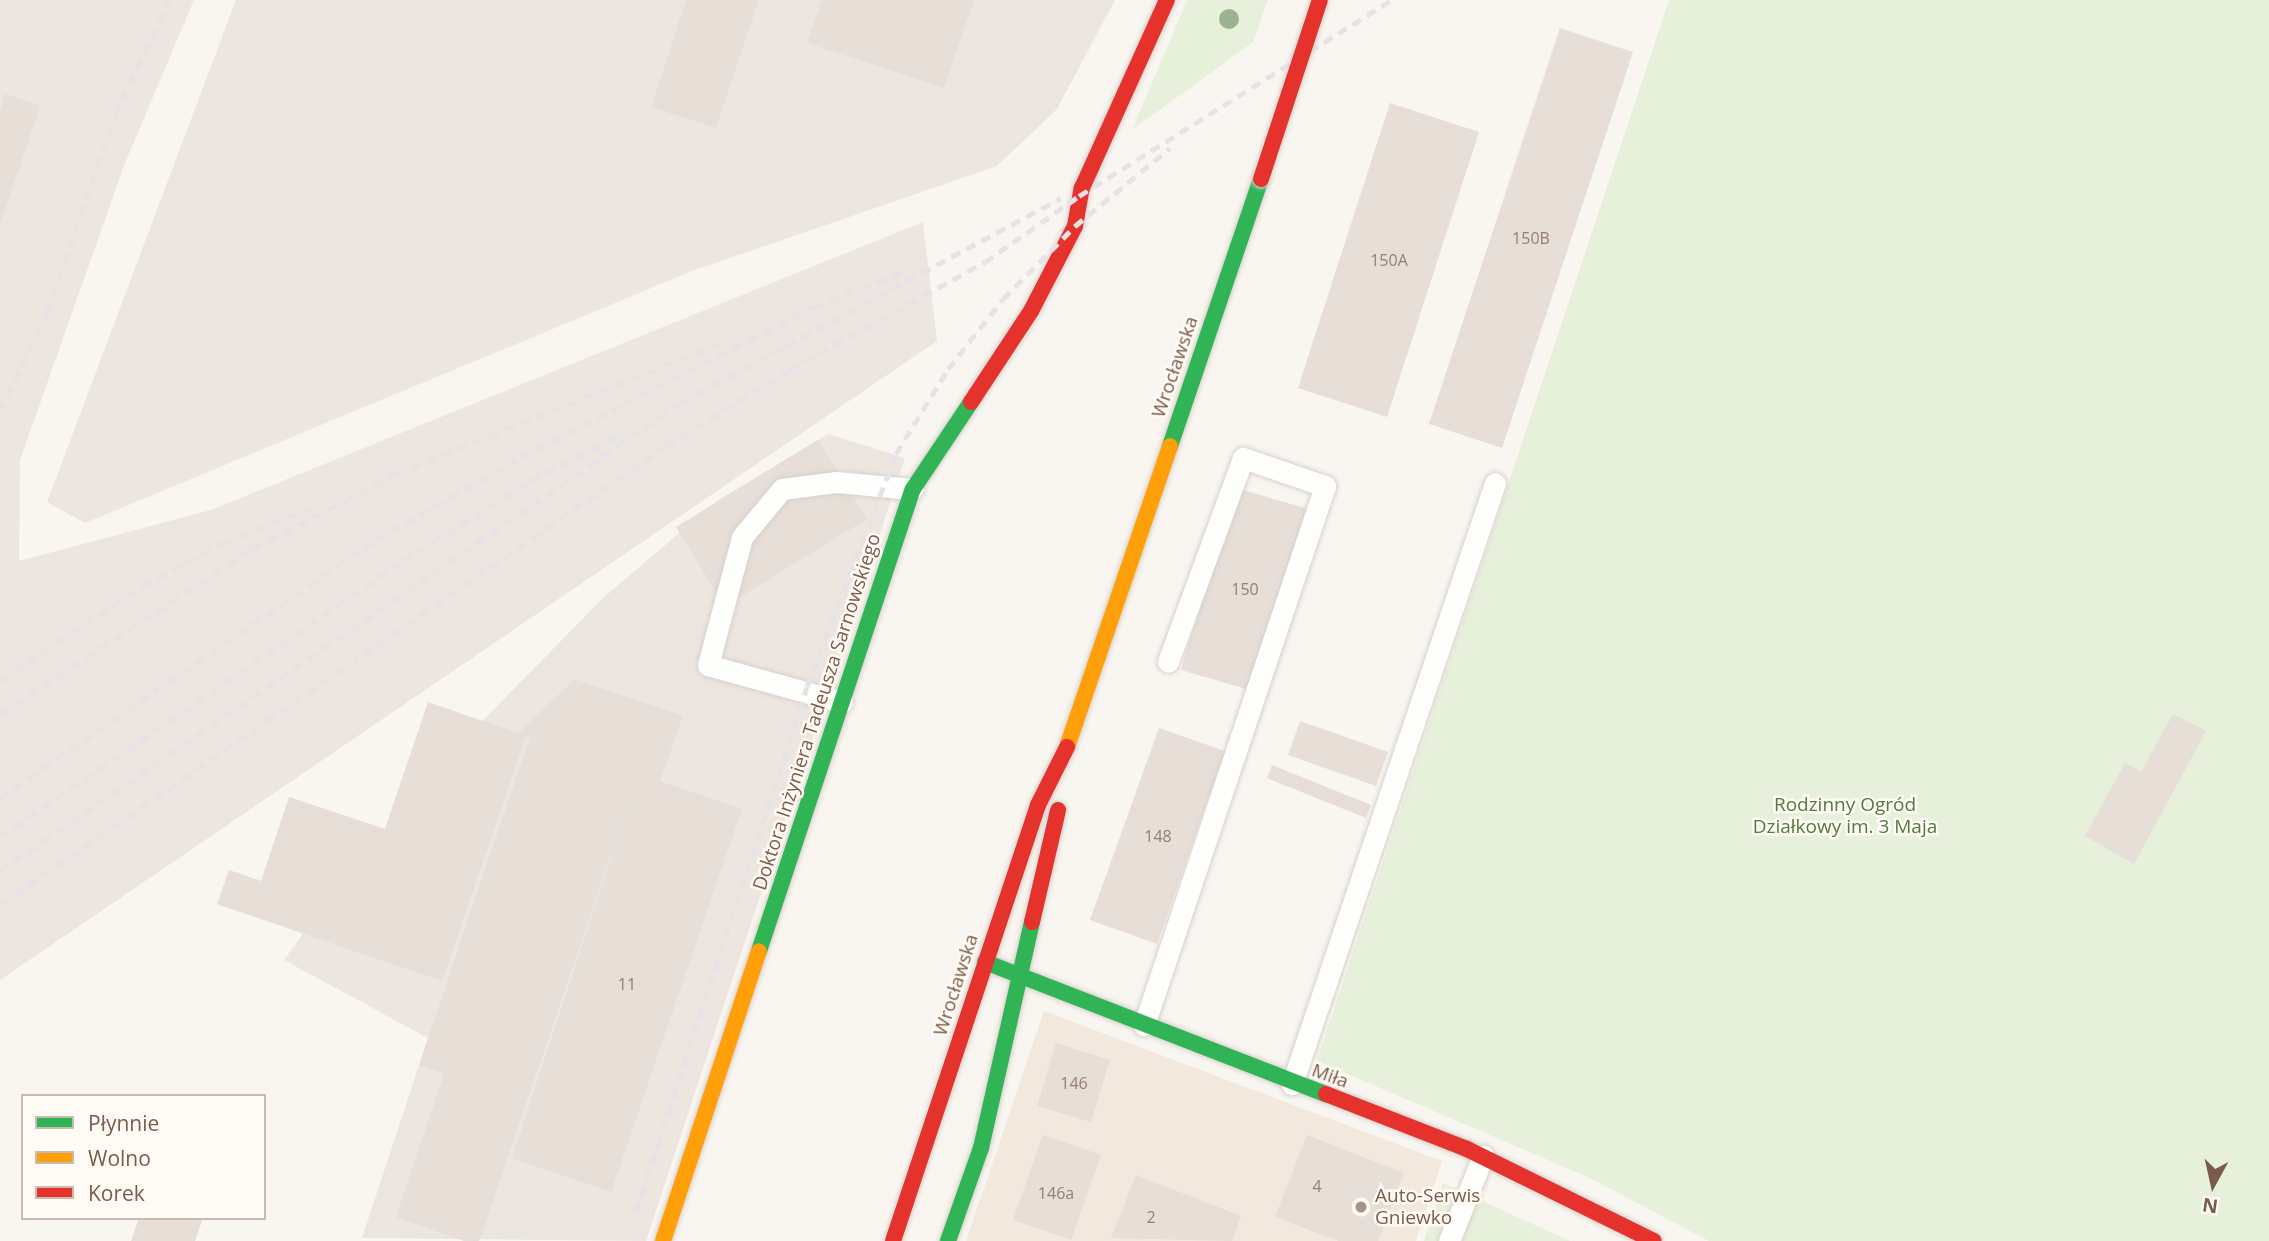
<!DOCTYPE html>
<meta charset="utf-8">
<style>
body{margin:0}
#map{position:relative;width:2269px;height:1241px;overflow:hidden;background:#f9f5f0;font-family:"Open Sans",sans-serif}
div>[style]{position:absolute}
.residential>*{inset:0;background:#f2e8de}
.industrial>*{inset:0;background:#ede5e0}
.green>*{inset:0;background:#e7f0db}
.building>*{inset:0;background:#e6ded7}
.roads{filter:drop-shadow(0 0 2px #d7d1cb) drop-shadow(0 0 2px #d7d1cb)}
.lane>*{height:21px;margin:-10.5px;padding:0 10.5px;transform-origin:10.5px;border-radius:10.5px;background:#fefefd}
.fast>*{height:16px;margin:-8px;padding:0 8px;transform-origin:8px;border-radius:8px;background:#30b455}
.slow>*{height:16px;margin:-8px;padding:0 8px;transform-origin:8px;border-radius:8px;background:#ff9f0a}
.jam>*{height:16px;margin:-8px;padding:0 8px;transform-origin:8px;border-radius:8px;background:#e5322d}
.rail>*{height:5px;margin-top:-2.5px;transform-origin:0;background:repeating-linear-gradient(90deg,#e6e3e7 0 10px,transparent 0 17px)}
.bridges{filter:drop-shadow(0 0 2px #d9d2cb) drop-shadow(0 0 2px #d9d2cb)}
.jam-bridge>*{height:16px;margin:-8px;padding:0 8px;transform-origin:8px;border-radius:8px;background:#e5322d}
.trees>*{width:20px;height:20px;margin:-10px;border-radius:50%;background:#9eb190}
.dots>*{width:19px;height:19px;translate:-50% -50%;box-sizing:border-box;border:4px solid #fffaf3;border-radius:50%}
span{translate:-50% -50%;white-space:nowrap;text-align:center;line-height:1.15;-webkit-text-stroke:5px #fffaf3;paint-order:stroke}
.number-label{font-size:16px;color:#977e72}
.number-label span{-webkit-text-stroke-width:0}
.street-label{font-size:19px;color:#7a5c4d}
.park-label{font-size:19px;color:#537a41}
.poi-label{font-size:19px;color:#7a5c4d}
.left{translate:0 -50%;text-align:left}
.legend{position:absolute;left:21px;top:1094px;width:245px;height:126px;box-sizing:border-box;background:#fffaf3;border:2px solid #cabbb1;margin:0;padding:9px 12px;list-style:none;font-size:21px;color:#7a5c4d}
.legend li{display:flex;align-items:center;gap:14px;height:35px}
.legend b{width:35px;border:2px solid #cabbb1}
.north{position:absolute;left:2178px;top:1150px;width:70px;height:70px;-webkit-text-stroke:5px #fffaf3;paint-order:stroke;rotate:188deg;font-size:19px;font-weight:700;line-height:28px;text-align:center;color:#7a5c4d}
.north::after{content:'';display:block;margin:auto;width:24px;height:32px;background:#7a5c4d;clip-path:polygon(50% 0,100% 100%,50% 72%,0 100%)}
</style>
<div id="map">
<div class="residential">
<div style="clip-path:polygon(1044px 1011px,1442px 1161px,1416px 1241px,966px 1241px)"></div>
</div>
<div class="industrial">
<div style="clip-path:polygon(0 0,194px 0,125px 163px,20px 460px,19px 561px,211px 510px,923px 222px,937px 341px,0 980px)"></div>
<div style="clip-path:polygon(236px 0,1115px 0,1057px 109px,997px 166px,692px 271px,85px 523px,47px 502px)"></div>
<div style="clip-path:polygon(828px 434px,905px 458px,646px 1241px,362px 1238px,428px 1038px,284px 960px,339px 884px,459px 745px,603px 598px,718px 500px)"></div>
</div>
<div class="green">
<div style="clip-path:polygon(1187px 0,1268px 0,1253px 42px,1132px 130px)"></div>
<div style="clip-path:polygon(1669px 0,2269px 0,2269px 1241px,1709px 1241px,1590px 1178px,1317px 1061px)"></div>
<div style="clip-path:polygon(1443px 1183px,1570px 1241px,1424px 1241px)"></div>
</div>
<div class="building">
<div style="clip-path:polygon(686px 0,759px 0,716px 128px,651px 107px)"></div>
<div style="clip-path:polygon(822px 0,974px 0,944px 88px,807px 43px)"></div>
<div style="clip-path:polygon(1560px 28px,1633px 52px,1502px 448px,1429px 424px)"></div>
<div style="clip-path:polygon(5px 94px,40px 106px,0 225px,0 110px)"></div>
<div style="clip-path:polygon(1390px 103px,1479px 132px,1387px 417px,1298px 388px)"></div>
<div style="clip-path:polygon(818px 440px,867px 519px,725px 606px,676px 527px)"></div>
<div style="clip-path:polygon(1236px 488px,1308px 509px,1253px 691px,1181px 670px)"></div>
<div style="clip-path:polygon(575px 679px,683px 716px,660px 781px,742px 809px,611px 1192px,512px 1158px,630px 800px,479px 1241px,464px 1241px,396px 1217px,444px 1074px,419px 1065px,530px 737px,526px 736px,442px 981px,217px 904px,229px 870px,261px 881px,289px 797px,385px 829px,428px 702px,518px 733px)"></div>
<div style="clip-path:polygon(2173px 714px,2206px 731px,2134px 864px,2085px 836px,2125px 763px,2141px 772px)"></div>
<div style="clip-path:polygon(1300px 721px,1388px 752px,1376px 786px,1288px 755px)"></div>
<div style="clip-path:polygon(1159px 728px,1225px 751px,1157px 944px,1090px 920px)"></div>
<div style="clip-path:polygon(1272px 765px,1371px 805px,1366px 818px,1267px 778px)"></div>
<div style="clip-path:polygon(1056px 1043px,1110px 1060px,1091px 1122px,1037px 1106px)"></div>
<div style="clip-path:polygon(1043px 1135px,1101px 1155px,1071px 1240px,1013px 1220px)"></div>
<div style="clip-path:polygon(1307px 1135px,1404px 1173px,1378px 1241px,1339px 1241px,1275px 1217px)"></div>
<div style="clip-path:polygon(1136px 1175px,1241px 1216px,1232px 1241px,1111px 1238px)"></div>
<div style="clip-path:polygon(139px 1218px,203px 1218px,195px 1241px,131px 1241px)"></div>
</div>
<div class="roads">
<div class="lane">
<div style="left:842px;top:702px;width:139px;rotate:-164.6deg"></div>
<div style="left:708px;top:665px;width:132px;rotate:-75.1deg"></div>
<div style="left:742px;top:537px;width:62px;rotate:-50.2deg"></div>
<div style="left:782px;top:489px;width:54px;rotate:-7.4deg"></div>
<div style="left:836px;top:482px;width:77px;rotate:5.2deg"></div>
<div style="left:1144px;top:1025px;width:569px;rotate:-71.44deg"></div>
<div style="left:1325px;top:486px;width:87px;rotate:-161.1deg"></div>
<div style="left:1243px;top:458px;width:217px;rotate:110.2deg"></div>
<div style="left:1292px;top:1084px;width:634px;rotate:-71.34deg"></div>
<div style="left:1449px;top:1241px;width:92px;rotate:-68.2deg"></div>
</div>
<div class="fast">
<div style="left:1170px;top:446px;width:282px;rotate:-71.2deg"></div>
<div style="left:759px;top:951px;width:487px;rotate:-71.6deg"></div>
<div style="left:913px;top:489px;width:105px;rotate:-56.3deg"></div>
<div style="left:985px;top:962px;width:366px;rotate:21.2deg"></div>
<div style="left:948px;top:1241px;width:99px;rotate:-70.5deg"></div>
<div style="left:981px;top:1148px;width:232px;rotate:-77.3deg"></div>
</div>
<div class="slow">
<div style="left:1067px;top:747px;width:318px;rotate:-71.1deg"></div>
<div style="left:663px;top:1241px;width:305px;rotate:-71.7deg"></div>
</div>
<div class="jam">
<div style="left:971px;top:402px;width:109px;rotate:-56.6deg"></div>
<div style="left:1031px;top:311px;width:96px;rotate:-62.6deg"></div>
<div style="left:1075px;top:226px;width:39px;rotate:-80deg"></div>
<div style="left:1082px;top:188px;width:206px;rotate:-65.7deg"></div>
<div style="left:1032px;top:922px;width:115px;rotate:-76.9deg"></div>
<div style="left:1326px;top:1094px;width:151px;rotate:21.3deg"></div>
<div style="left:1467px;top:1149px;width:208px;rotate:26.2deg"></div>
<div style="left:893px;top:1241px;width:459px;rotate:-71.6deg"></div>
<div style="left:1038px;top:805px;width:65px;rotate:-63.4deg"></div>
</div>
</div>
<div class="rail">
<div style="left:0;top:411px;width:111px;rotate:-64.4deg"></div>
<div style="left:48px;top:311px;width:208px;rotate:-71.2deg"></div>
<div style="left:115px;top:114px;width:126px;rotate:-64.7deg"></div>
<div style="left:0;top:681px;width:171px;rotate:-33.8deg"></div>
<div style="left:142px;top:586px;width:92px;rotate:-28deg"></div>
<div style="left:223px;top:543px;width:101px;rotate:-22deg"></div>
<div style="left:0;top:714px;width:302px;rotate:-33.1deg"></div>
<div style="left:253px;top:549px;width:161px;rotate:-27.8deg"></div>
<div style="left:395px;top:474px;width:360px;rotate:-21.9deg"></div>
<div style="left:0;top:798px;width:456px;rotate:-34.5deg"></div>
<div style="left:376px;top:540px;width:167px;rotate:-29.8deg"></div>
<div style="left:521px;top:457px;width:328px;rotate:-27.2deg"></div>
<div style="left:813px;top:307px;width:102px;rotate:-21.3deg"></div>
<div style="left:0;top:837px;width:488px;rotate:-34.4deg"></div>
<div style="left:403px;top:561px;width:151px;rotate:-32deg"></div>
<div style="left:531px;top:481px;width:104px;rotate:-27.6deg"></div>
<div style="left:0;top:871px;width:828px;rotate:-34.52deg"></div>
<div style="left:682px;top:402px;width:430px;rotate:-28.3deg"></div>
<div style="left:0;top:905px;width:809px;rotate:-34.57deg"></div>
<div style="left:666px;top:446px;width:145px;rotate:-31.7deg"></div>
<div style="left:789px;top:370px;width:224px;rotate:-28.9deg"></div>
<div style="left:985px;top:262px;width:115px;rotate:-35.1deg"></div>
<div style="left:1079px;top:196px;width:368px;rotate:-32.1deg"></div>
<div style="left:636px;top:1212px;width:552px;rotate:-71.96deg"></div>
<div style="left:807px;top:687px;width:249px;rotate:-69.1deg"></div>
<div style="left:896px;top:454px;width:100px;rotate:-58.5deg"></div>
<div style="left:948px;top:369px;width:89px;rotate:-51.8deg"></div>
<div style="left:1003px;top:299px;width:103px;rotate:-45.4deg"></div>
<div style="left:1075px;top:226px;width:123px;rotate:-39.4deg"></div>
</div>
<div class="bridges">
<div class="jam-bridge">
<div style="left:1261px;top:179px;width:188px;rotate:-71.8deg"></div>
</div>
</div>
<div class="trees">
<div style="left:1229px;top:19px"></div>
</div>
<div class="dots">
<div style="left:1361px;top:1207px;background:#a69286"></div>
</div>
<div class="number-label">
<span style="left:1531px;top:238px">150B</span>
<span style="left:1389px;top:260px">150A</span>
<span style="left:1245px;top:589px">150</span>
<span style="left:1158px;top:836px">148</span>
<span style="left:627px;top:984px">11</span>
<span style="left:1074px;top:1083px">146</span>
<span style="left:1317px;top:1186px">4</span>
<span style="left:1056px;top:1193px">146a</span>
<span style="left:1151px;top:1217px">2</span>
</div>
<div class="street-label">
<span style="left:1175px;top:367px;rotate:-71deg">Wrocławska</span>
<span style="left:817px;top:712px;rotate:-72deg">Doktora Inżyniera Tadeusza Sarnowskiego</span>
<span style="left:956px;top:985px;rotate:-72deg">Wrocławska</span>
<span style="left:1330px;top:1076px;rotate:20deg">Miła</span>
</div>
<div class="park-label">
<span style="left:1845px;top:816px">Rodzinny Ogród<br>Działkowy im. 3 Maja</span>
</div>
<div class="poi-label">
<span class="left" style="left:1375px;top:1207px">Auto-Serwis<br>Gniewko</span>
</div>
<ul class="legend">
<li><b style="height:9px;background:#30b455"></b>Płynnie</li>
<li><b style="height:9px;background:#ff9f0a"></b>Wolno</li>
<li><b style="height:9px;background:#e5322d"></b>Korek</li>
</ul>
<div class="north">N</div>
</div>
